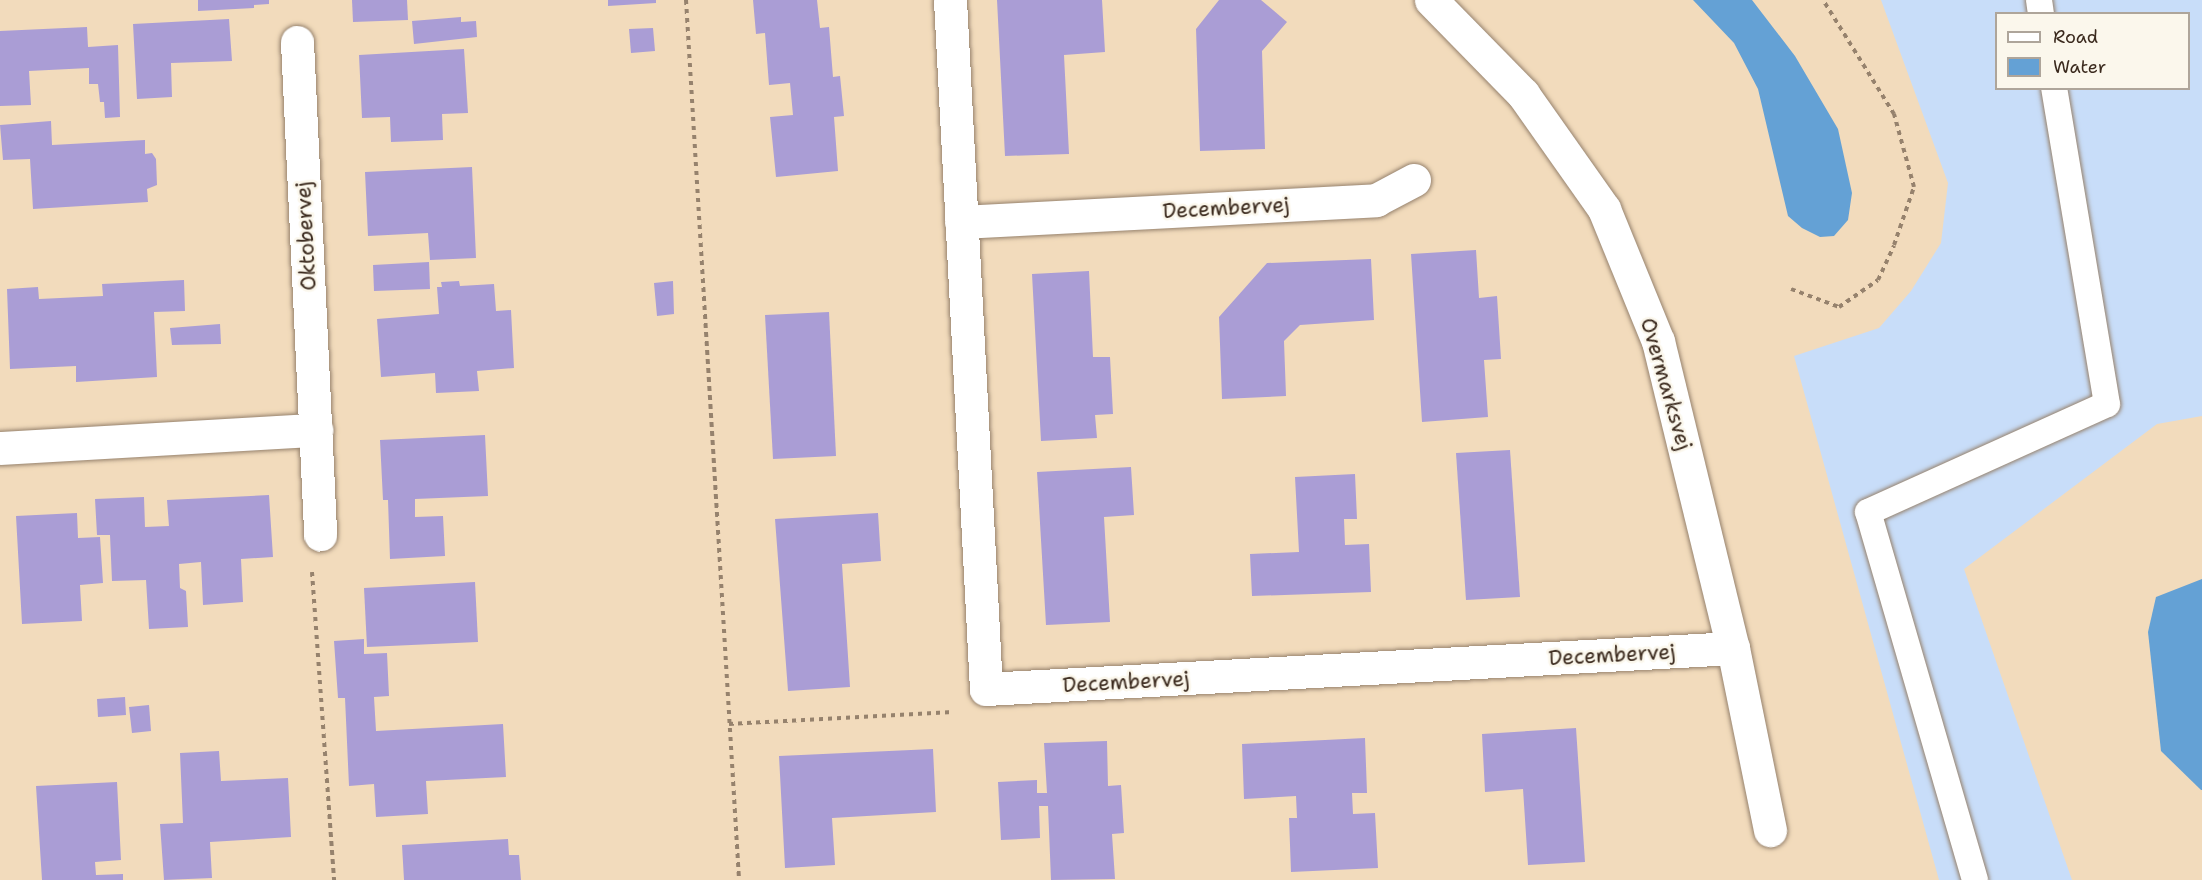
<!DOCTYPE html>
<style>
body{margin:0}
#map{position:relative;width:2202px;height:880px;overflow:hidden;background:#f2dbbc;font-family:"Shantell Sans",sans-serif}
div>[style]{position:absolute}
.built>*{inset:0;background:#c8ddf9}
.water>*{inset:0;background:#64a1d5}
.building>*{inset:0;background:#aa9dd5}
.path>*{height:4px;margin-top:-2px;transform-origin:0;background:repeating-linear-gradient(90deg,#96826d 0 4.5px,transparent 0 9px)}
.roads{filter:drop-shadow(0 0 2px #96826d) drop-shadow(0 0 2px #96826d)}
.lane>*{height:26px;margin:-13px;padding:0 13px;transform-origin:13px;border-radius:13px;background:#fff}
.street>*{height:33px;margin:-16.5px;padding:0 16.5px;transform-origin:16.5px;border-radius:16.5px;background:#fff}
span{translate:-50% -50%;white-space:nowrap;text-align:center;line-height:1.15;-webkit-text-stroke:5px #fbf7ec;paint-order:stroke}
.street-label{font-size:21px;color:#3b2a1e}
.legend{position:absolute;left:1995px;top:12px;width:195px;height:78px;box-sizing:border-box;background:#fbf7ec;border:2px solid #aea59a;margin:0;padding:8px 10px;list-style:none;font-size:18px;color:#3b2a1e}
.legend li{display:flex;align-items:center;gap:12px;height:30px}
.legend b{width:30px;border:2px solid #aea59a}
</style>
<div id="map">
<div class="built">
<div style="clip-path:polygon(evenodd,1881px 0,2202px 0,2202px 416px,2157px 424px,1964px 569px,2072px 880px,1939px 880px,1794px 356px,1879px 328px,1911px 291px,1941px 243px,1948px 183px,1881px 0,1996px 14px,2188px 14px,2188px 88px,1996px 88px,1996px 14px)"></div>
</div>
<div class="water">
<div style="clip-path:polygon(1693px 0,1752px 0,1795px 56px,1838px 129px,1852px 193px,1848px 220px,1834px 236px,1820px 237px,1802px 228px,1788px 216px,1758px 89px,1734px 43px)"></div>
<div style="clip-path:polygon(2202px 579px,2202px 790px,2201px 790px,2161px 751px,2148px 632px,2156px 597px)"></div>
</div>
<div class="building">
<div style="clip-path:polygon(198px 0,269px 0,269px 4px,254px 5px,254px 8px,198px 11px)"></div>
<div style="clip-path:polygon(352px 0,407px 0,408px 20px,353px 22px)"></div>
<div style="clip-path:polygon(608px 0,656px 0,656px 3px,608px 6px)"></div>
<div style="clip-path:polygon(753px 0,817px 0,820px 28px,829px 27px,833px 77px,840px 76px,844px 116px,834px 117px,838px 171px,776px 177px,770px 117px,793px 115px,790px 83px,769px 85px,765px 33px,756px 34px)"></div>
<div style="clip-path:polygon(997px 0,1102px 0,1105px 52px,1064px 55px,1069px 154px,1005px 156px)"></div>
<div style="clip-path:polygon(1219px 0,1261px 0,1287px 22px,1262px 51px,1265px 149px,1200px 151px,1196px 29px)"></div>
<div style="clip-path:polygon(461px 17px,461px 22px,476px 21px,477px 37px,414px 44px,412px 21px)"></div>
<div style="clip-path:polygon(229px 19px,232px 61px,171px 63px,172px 97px,137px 99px,133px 24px)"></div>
<div style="clip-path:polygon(87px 27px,88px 47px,118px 45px,120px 117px,105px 118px,104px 102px,100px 102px,98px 84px,89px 84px,89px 68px,29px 71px,31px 105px,0 106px,0 31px)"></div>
<div style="clip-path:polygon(653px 28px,655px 51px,631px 53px,629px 29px)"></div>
<div style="clip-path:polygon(464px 49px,468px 113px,442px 114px,443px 140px,391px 142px,390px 117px,362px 118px,359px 55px)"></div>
<div style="clip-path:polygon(51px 121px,52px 145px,145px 140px,145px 154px,152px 153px,156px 159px,157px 185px,147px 189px,148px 202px,33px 209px,30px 159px,3px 160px,0 125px)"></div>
<div style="clip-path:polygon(472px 167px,476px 258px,430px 260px,428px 233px,368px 236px,365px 172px)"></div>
<div style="clip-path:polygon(1476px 250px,1479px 298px,1497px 296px,1501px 359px,1484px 360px,1488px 417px,1422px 422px,1411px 254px)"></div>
<div style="clip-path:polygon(1371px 259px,1374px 320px,1300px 325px,1284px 341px,1286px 396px,1222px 399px,1219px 317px,1267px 263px)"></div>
<div style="clip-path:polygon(429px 262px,430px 289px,374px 291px,373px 265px)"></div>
<div style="clip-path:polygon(1089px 271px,1093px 357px,1110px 357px,1113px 414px,1095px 415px,1097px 438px,1041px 441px,1032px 274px)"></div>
<div style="clip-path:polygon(184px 280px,185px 311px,154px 312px,157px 377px,76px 382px,76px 366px,10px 369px,7px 289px,38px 287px,39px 299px,103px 296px,102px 284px)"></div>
<div style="clip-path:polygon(459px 281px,460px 286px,494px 284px,496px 311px,511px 310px,514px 368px,477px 371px,479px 391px,436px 393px,435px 373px,381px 377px,377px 319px,439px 314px,437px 287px,442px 287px,441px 282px)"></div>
<div style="clip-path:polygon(673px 281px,674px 314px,657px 316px,654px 283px)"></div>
<div style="clip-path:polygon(829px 312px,836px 456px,773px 459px,765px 315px)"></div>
<div style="clip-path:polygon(220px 324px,221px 344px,172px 345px,170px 328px)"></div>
<div style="clip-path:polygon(485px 435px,488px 496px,415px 499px,415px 517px,443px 516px,445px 556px,390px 559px,388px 500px,383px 500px,380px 440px)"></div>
<div style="clip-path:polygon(1510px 450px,1520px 597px,1466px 600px,1456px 453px)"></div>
<div style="clip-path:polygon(1131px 467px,1134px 515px,1104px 517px,1110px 622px,1046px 625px,1037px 472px)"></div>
<div style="clip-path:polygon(1355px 474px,1357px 519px,1344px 519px,1345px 545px,1369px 544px,1371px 592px,1252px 596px,1250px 554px,1299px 552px,1295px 477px)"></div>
<div style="clip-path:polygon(269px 495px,273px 557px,241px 559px,243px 602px,203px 605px,201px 562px,179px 564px,180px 588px,186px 591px,188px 627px,149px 629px,146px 580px,112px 581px,110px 535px,97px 535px,95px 499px,144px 497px,145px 527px,169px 526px,167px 500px)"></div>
<div style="clip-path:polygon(77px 513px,78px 538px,100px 537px,103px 583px,80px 585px,82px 621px,22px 624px,16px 516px)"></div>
<div style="clip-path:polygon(878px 513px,881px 561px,842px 564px,850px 687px,788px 691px,775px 519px)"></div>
<div style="clip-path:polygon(475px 582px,478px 642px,367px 647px,364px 588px)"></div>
<div style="clip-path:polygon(364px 639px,364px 654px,387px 653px,389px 696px,374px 697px,376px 731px,503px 724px,506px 777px,426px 781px,428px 814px,376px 817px,374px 784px,349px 786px,345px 698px,338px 698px,334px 641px)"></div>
<div style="clip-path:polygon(125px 697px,126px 715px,98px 717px,97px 699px)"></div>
<div style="clip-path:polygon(149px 705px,151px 731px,132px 733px,129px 707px)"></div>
<div style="clip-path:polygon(1576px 728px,1585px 862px,1528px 865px,1523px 789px,1485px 792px,1482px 734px)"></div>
<div style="clip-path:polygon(1365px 738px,1367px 793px,1352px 793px,1353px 814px,1375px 813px,1378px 868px,1291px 872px,1289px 818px,1297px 818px,1296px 796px,1244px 799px,1242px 744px)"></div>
<div style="clip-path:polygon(1107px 741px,1108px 786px,1121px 785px,1124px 833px,1112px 834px,1115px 879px,1051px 880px,1048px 806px,1039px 806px,1040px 838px,1001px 840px,998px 782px,1037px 780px,1037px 793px,1047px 793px,1044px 743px)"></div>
<div style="clip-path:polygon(933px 749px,936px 812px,832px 818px,835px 865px,785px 868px,779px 756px)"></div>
<div style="clip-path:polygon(219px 751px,221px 781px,288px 778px,291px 837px,210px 842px,212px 878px,164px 880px,160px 824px,183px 823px,180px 753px)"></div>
<div style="clip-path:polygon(117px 782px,121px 860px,95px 862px,96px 875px,123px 874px,123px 880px,42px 880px,36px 786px)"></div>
<div style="clip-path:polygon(508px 839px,509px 855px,519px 855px,521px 880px,404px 880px,402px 845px)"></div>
</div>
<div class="path">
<div style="left:686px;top:0;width:882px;rotate:86.55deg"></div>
<div style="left:1791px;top:289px;width:51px;rotate:20.6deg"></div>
<div style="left:1839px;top:307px;width:47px;rotate:-34.7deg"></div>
<div style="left:1878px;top:280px;width:38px;rotate:-65deg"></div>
<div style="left:1894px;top:245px;width:61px;rotate:-71deg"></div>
<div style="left:1914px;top:187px;width:76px;rotate:-105.3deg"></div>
<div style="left:1894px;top:114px;width:134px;rotate:-121.9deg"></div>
<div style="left:312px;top:572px;width:309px;rotate:85.9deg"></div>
<div style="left:729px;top:724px;width:224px;rotate:-3.1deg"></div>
</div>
<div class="roads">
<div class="lane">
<div style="left:2039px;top:0;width:14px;rotate:82deg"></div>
<div style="left:1975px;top:880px;width:383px;rotate:-106.2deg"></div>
<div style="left:1868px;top:512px;width:262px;rotate:-24.3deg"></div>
<div style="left:2107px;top:404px;width:320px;rotate:-99.5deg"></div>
</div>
<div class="street">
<div style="left:950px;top:0;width:690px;rotate:87.01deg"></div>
<div style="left:986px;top:689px;width:748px;rotate:-3.14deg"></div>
<div style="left:1431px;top:0;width:132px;rotate:45.6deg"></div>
<div style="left:1523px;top:94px;width:141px;rotate:54.8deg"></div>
<div style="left:1604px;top:209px;width:143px;rotate:67.8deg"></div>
<div style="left:1658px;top:341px;width:316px;rotate:76.3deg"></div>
<div style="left:1733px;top:648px;width:186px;rotate:78.5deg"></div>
<div style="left:297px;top:42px;width:493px;rotate:87.3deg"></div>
<div style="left:961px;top:222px;width:416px;rotate:-3deg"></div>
<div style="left:1376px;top:200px;width:43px;rotate:-27.8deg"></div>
<div style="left:0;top:448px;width:317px;rotate:-3.3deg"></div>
</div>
</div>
<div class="street-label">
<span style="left:1226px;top:208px;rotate:-3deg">Decembervej</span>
<span style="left:306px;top:236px;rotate:-93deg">Oktobervej</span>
<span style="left:1666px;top:384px;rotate:74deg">Overmarksvej</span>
<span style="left:1612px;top:655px;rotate:-3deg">Decembervej</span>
<span style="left:1126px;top:682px;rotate:-3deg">Decembervej</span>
</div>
<ul class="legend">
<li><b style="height:8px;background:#fff"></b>Road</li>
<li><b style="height:16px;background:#64a1d5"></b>Water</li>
</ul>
</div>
